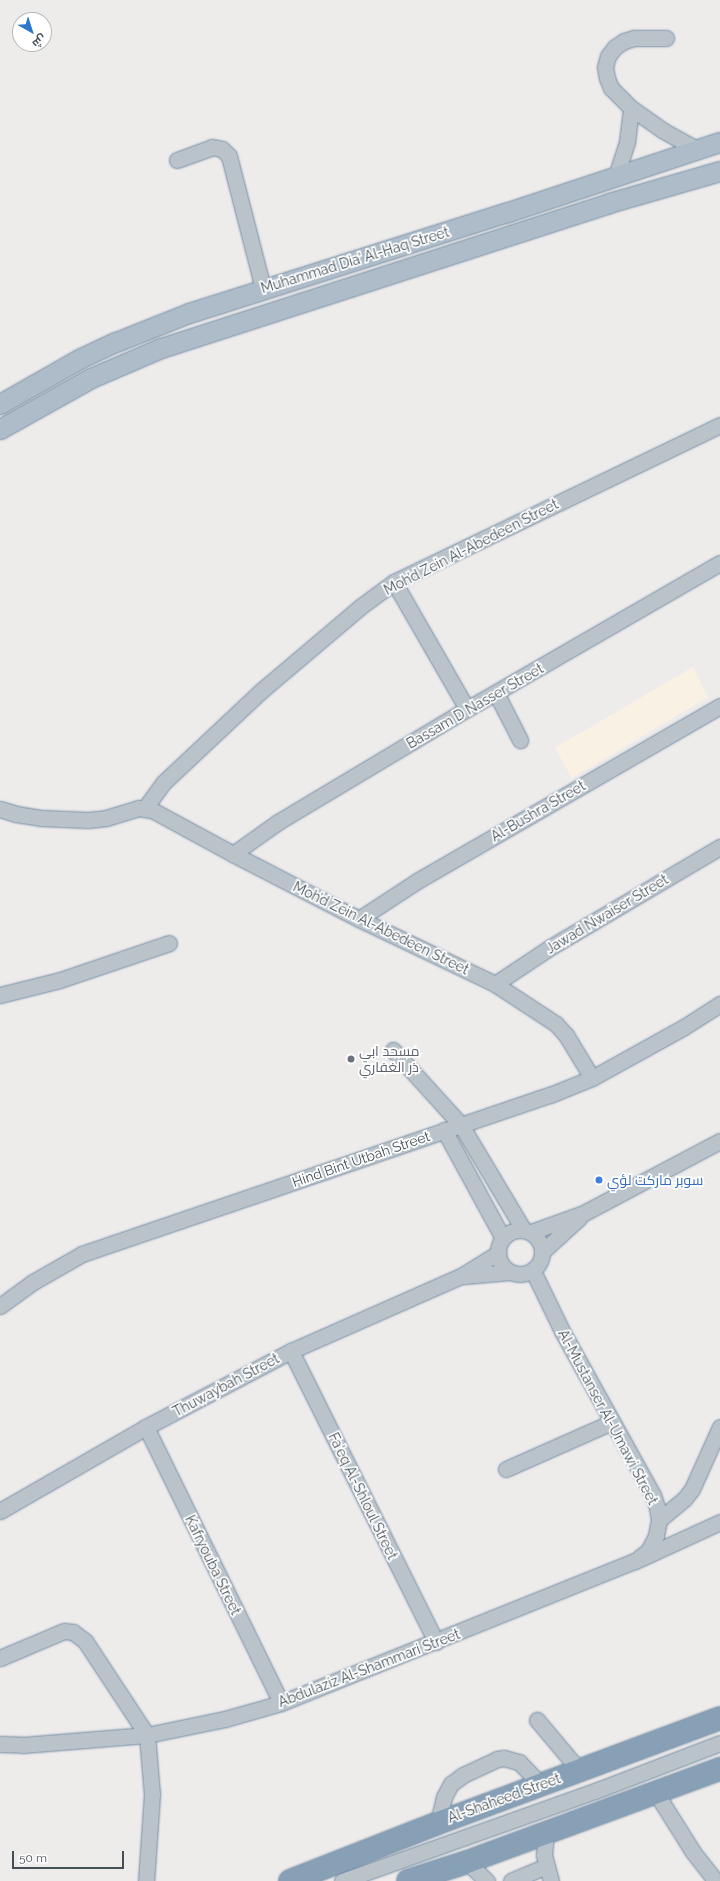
<!DOCTYPE html>
<meta charset="utf-8">
<style>
body{margin:0}
#map{position:relative;width:720px;height:1881px;overflow:hidden;background:#eeebeb;font-family:Raleway,Cairo,sans-serif}
div>[style]{position:absolute}
.commercial>*{inset:0;background:#f9f2e4}
.roads{filter:drop-shadow(0 0 1px #728ba2) drop-shadow(0 0 1px #728ba2)}
.minor>*{height:15px;margin:-7.5px;padding:0 7.5px;transform-origin:7.5px;border-radius:7.5px;background:#bac3ca}
.minor>.ring{margin:-7.5px;padding:0;box-sizing:content-box;background:none;border:15px solid #bac3ca;border-radius:50%}
.major>*{height:19px;margin:-9.5px;padding:0 9.5px;transform-origin:9.5px;border-radius:9.5px;background:#adbcc8}
.highway>*{height:22px;margin:-11px;padding:0 11px;transform-origin:11px;border-radius:11px;background:#87a0b6}
.dots>*{width:11px;height:11px;translate:-50% -50%;box-sizing:border-box;border:2px solid #fff;border-radius:50%}
span{translate:-50% -50%;white-space:nowrap;text-align:center;line-height:1.15;-webkit-text-stroke:3.5px #fff;paint-order:stroke}
.street-label{font-size:14px;color:#454f56}
.worship-label{font-size:14px;color:#5b616d}
.left{translate:0 -50%;text-align:left}
.shop-label{font-size:14px;color:#366cbe}
.north{position:absolute;left:12px;top:12px;width:40px;height:40px;box-sizing:border-box;background:#fff;border:1px solid #b5b9bb;border-radius:50%;rotate:141deg;font-size:11px;font-weight:700;line-height:16px;text-align:center;color:#454f56}
.north::after{content:'';display:block;margin:auto;width:14px;height:18px;background:#2976ca;clip-path:polygon(50% 0,100% 100%,50% 72%,0 100%)}
.scale{position:absolute;left:12px;top:1851px;width:112px;height:18px;box-sizing:border-box;border:2px solid #454f56;border-top:0;padding-left:5px;font-size:12px;line-height:14px;white-space:nowrap;color:#454f56;-webkit-text-stroke:3px #fff;paint-order:stroke}
</style>
<div id="map">
<div class="commercial">
<div style="clip-path:polygon(693px 667px,708px 697px,572px 778px,555px 748px)"></div>
</div>
<div class="roads">
<div class="minor">
<div style="left:666px;top:38px;width:32px;rotate:180deg"></div>
<div style="left:634px;top:38px;width:10px;rotate:163deg"></div>
<div style="left:624px;top:41px;width:11px;rotate:146deg"></div>
<div style="left:615px;top:47px;width:11px;rotate:128deg"></div>
<div style="left:608px;top:56px;width:11px;rotate:105deg"></div>
<div style="left:605px;top:67px;width:11px;rotate:80deg"></div>
<div style="left:607px;top:78px;width:11px;rotate:68deg"></div>
<div style="left:611px;top:88px;width:28px;rotate:45deg"></div>
<div style="left:631px;top:108px;width:38px;rotate:35deg"></div>
<div style="left:662px;top:130px;width:39px;rotate:29deg"></div>
<div style="left:177px;top:160px;width:37px;rotate:-20deg"></div>
<div style="left:212px;top:147px;width:10px;rotate:11deg"></div>
<div style="left:222px;top:149px;width:10px;rotate:45deg"></div>
<div style="left:229px;top:156px;width:136px;rotate:75.6deg"></div>
<div style="left:616px;top:176px;width:36px;rotate:-72deg"></div>
<div style="left:627px;top:142px;width:34px;rotate:-83deg"></div>
<div style="left:394px;top:582px;width:146px;rotate:60.1deg"></div>
<div style="left:496px;top:693px;width:53px;rotate:62.9deg"></div>
<div style="left:145px;top:808px;width:31px;rotate:-54deg"></div>
<div style="left:163px;top:783px;width:134px;rotate:-43.2deg"></div>
<div style="left:261px;top:691px;width:130px;rotate:-40.3deg"></div>
<div style="left:360px;top:607px;width:42px;rotate:-36.3deg"></div>
<div style="left:394px;top:582px;width:362px;rotate:-25.7deg"></div>
<div style="left:0;top:809px;width:17px;rotate:17deg"></div>
<div style="left:16px;top:814px;width:25px;rotate:9deg"></div>
<div style="left:41px;top:818px;width:47px;rotate:2.4deg"></div>
<div style="left:88px;top:820px;width:18px;rotate:-6deg"></div>
<div style="left:106px;top:818px;width:34px;rotate:-17deg"></div>
<div style="left:138px;top:808px;width:14px;rotate:8deg"></div>
<div style="left:152px;top:810px;width:92px;rotate:28.5deg"></div>
<div style="left:233px;top:854px;width:142px;rotate:27.3deg"></div>
<div style="left:359px;top:919px;width:151px;rotate:25.5deg"></div>
<div style="left:495px;top:984px;width:73px;rotate:33.3deg"></div>
<div style="left:556px;top:1024px;width:15px;rotate:48deg"></div>
<div style="left:566px;top:1035px;width:50px;rotate:58.8deg"></div>
<div style="left:233px;top:854px;width:55px;rotate:-35.4deg"></div>
<div style="left:278px;top:822px;width:220px;rotate:-30.9deg"></div>
<div style="left:467px;top:709px;width:292px;rotate:-30deg"></div>
<div style="left:359px;top:919px;width:69px;rotate:-33.2deg"></div>
<div style="left:417px;top:881px;width:350px;rotate:-30deg"></div>
<div style="left:495px;top:984px;width:65px;rotate:-33.7deg"></div>
<div style="left:549px;top:948px;width:199px;rotate:-30.6deg"></div>
<div style="left:0;top:995px;width:62px;rotate:-14deg"></div>
<div style="left:60px;top:980px;width:115px;rotate:-18.7deg"></div>
<div style="left:393px;top:1050px;width:101px;rotate:47.8deg"></div>
<div style="left:461px;top:1125px;width:121px;rotate:59.2deg"></div>
<div style="left:444px;top:1130px;width:123px;rotate:61.4deg"></div>
<div class="ring" style="left:498px;top:1230px;width:29px;height:29px"></div>
<div style="left:531px;top:1232px;width:56px;rotate:-19.7deg"></div>
<div style="left:584px;top:1213px;width:154px;rotate:-27.9deg"></div>
<div style="left:543px;top:1251px;width:49px;rotate:-42.5deg"></div>
<div style="left:533px;top:1271px;width:67px;rotate:64.2deg"></div>
<div style="left:562px;top:1331px;width:188px;rotate:61deg"></div>
<div style="left:653px;top:1495px;width:13px;rotate:72deg"></div>
<div style="left:657px;top:1507px;width:13px;rotate:81deg"></div>
<div style="left:659px;top:1520px;width:16px;rotate:101deg"></div>
<div style="left:656px;top:1536px;width:17px;rotate:118deg"></div>
<div style="left:648px;top:1551px;width:10px;rotate:143deg"></div>
<div style="left:464px;top:1276px;width:46px;rotate:-5deg"></div>
<div style="left:0;top:1306px;width:41px;rotate:-36deg"></div>
<div style="left:33px;top:1282px;width:56px;rotate:-29.7deg"></div>
<div style="left:82px;top:1254px;width:494px;rotate:-18.8deg"></div>
<div style="left:550px;top:1095px;width:45px;rotate:-22deg"></div>
<div style="left:592px;top:1078px;width:105px;rotate:-29deg"></div>
<div style="left:684px;top:1027px;width:43px;rotate:-32.6deg"></div>
<div style="left:291px;top:1351px;width:325px;rotate:63.5deg"></div>
<div style="left:146px;top:1427px;width:307px;rotate:63.9deg"></div>
<div style="left:506px;top:1469px;width:116px;rotate:-23.9deg"></div>
<div style="left:0;top:1511px;width:168px;rotate:-29.9deg"></div>
<div style="left:146px;top:1427px;width:164px;rotate:-27.7deg"></div>
<div style="left:291px;top:1351px;width:186px;rotate:-23.8deg"></div>
<div style="left:461px;top:1276px;width:44px;rotate:-31.9deg"></div>
<div style="left:659px;top:1520px;width:34px;rotate:-40deg"></div>
<div style="left:685px;top:1498px;width:11px;rotate:-52deg"></div>
<div style="left:692px;top:1489px;width:68px;rotate:-65.7deg"></div>
<div style="left:0;top:1658px;width:69px;rotate:-22.9deg"></div>
<div style="left:64px;top:1631px;width:9px;rotate:6deg"></div>
<div style="left:73px;top:1632px;width:15px;rotate:37deg"></div>
<div style="left:85px;top:1641px;width:113px;rotate:56.6deg"></div>
<div style="left:147px;top:1735px;width:59px;rotate:85.2deg"></div>
<div style="left:152px;top:1794px;width:87px;rotate:93.9deg"></div>
<div style="left:537px;top:1720px;width:67px;rotate:49.9deg"></div>
<div style="left:0;top:1744px;width:23px;rotate:2deg"></div>
<div style="left:23px;top:1745px;width:124px;rotate:-4.6deg"></div>
<div style="left:147px;top:1735px;width:80px;rotate:-11.6deg"></div>
<div style="left:225px;top:1719px;width:58px;rotate:-15.9deg"></div>
<div style="left:281px;top:1703px;width:381px;rotate:-21.9deg"></div>
<div style="left:635px;top:1561px;width:94px;rotate:-24.6deg"></div>
<div style="left:656px;top:1793px;width:70px;rotate:57.9deg"></div>
<div style="left:693px;top:1852px;width:37px;rotate:52deg"></div>
<div style="left:438px;top:1823px;width:27px;rotate:-77deg"></div>
<div style="left:444px;top:1797px;width:15px;rotate:-62deg"></div>
<div style="left:451px;top:1784px;width:15px;rotate:-37deg"></div>
<div style="left:463px;top:1775px;width:38px;rotate:-25deg"></div>
<div style="left:497px;top:1759px;width:7px;rotate:-8deg"></div>
<div style="left:504px;top:1758px;width:16px;rotate:15deg"></div>
<div style="left:519px;top:1762px;width:32px;rotate:46deg"></div>
<div style="left:546px;top:1833px;width:22px;rotate:95deg"></div>
<div style="left:544px;top:1855px;width:27px;rotate:75deg"></div>
<div style="left:467px;top:1862px;width:28px;rotate:44deg"></div>
<div style="left:342px;top:1881px;width:269px;rotate:-19.6deg"></div>
<div style="left:595px;top:1791px;width:134px;rotate:-21deg"></div>
<div style="left:511px;top:1881px;width:38px;rotate:-23deg"></div>
</div>
<div class="major">
<div style="left:0;top:404px;width:93px;rotate:-29.6deg"></div>
<div style="left:81px;top:358px;width:38px;rotate:-25deg"></div>
<div style="left:116px;top:342px;width:79px;rotate:-21.7deg"></div>
<div style="left:189px;top:313px;width:331px;rotate:-17.6deg"></div>
<div style="left:505px;top:213px;width:226px;rotate:-18.3deg"></div>
<div style="left:0;top:429px;width:104px;rotate:-29.3deg"></div>
<div style="left:91px;top:378px;width:76px;rotate:-23.2deg"></div>
<div style="left:161px;top:348px;width:471px;rotate:-17.9deg"></div>
<div style="left:609px;top:203px;width:116px;rotate:-16.1deg"></div>
</div>
<div class="highway">
<div style="left:290px;top:1881px;width:159px;rotate:-21.4deg"></div>
<div style="left:438px;top:1823px;width:301px;rotate:-20.4deg"></div>
<div style="left:408px;top:1881px;width:62px;rotate:-17.9deg"></div>
<div style="left:467px;top:1862px;width:270px;rotate:-20.2deg"></div>
</div>
</div>
<div class="dots">
<div style="left:351px;top:1059px;background:#6b7280"></div>
<div style="left:599px;top:1180px;background:#3f7fe0"></div>
</div>
<div class="street-label">
<span style="left:355px;top:260px;rotate:-17deg">Muhammad Dia' Al-Haq Street</span>
<span style="left:471px;top:547px;rotate:-27deg">Moh’d Zein Al-Abedeen Street</span>
<span style="left:475px;top:706px;rotate:-30deg">Bassam D Nasser Street</span>
<span style="left:538px;top:811px;rotate:-30deg">Al-Bushra Street</span>
<span style="left:607px;top:914px;rotate:-31deg">Jawad Nwaiser Street</span>
<span style="left:381px;top:928px;rotate:26deg">Moh’d Zein Al-Abedeen Street</span>
<span style="left:361px;top:1159px;rotate:-19deg">Hind Bint Utbah Street</span>
<span style="left:226px;top:1385px;rotate:-28deg">Thuwaybah Street</span>
<span style="left:608px;top:1417px;rotate:62deg">Al-Mustanser Al-Umawi Street</span>
<span style="left:363px;top:1496px;rotate:64deg">Fa'eq Al-Shloul Street</span>
<span style="left:213px;top:1565px;rotate:64deg">Kafryouba Street</span>
<span style="left:369px;top:1668px;rotate:-21deg">Abdulaziz Al-Shammari Street</span>
<span style="left:504px;top:1798px;rotate:-20deg">Al-Shaheed Street</span>
</div>
<div class="worship-label">
<span class="left" style="left:359px;top:1059px">مسحد ابي<br>ذر الغفاري</span>
</div>
<div class="shop-label">
<span class="left" style="left:607px;top:1180px">سوبر ماركت لؤي</span>
</div>
<div class="north">ش</div>
<div class="scale">50 m</div>
</div>
